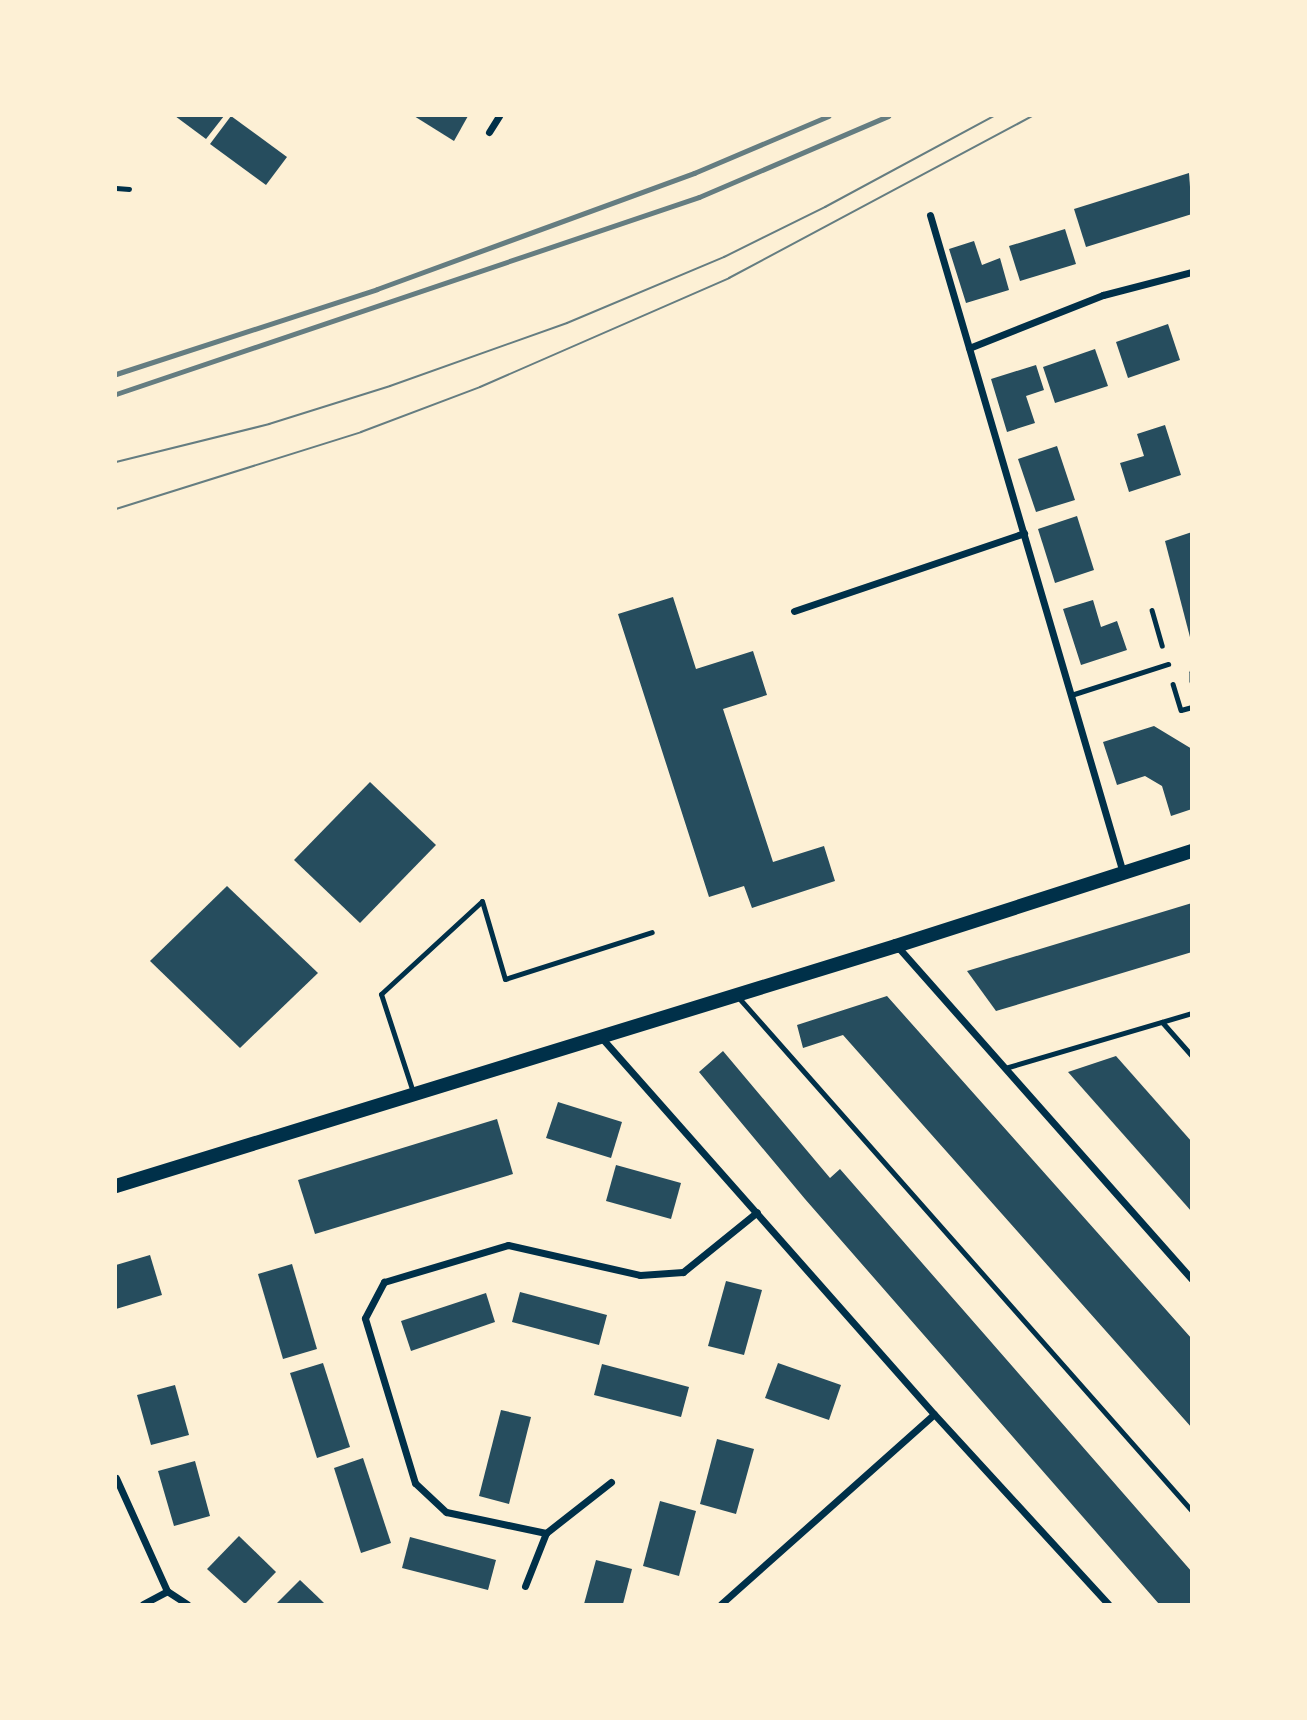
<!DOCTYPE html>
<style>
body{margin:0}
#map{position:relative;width:1307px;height:1720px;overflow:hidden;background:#fdf0d5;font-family:Overpass,sans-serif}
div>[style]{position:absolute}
.building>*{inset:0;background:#264d5e}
.path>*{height:4.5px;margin:-2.25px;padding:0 2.25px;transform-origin:2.25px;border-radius:2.25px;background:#003049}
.service>*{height:5px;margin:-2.5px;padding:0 2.5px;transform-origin:2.5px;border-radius:2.5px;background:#003049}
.minor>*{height:7px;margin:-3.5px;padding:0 3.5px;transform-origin:3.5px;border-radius:3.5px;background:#003049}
.secondary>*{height:14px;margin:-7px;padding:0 7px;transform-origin:7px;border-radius:7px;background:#003049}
.tram>*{height:2px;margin:-1px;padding:0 1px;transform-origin:1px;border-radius:1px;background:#657d81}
.rail>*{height:5px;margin:-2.5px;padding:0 2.5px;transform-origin:2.5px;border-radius:2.5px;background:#657d81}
span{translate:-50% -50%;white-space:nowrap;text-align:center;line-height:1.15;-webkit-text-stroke:5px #fdf0d5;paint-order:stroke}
.frame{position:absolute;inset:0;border:117px solid #fdf0d5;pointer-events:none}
</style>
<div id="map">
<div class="building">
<div style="clip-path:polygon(175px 116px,224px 116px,206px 139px)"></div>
<div style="clip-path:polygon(231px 116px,287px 157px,266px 185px,210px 144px)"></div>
<div style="clip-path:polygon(414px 116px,468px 116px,454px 141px)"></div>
<div style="clip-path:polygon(1189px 173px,1192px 214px,1086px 247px,1074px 209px)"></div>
<div style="clip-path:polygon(1065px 229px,1076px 264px,1020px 281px,1009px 246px)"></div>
<div style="clip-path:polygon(974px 241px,982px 265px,1000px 258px,1009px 290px,966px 303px,949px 249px)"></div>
<div style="clip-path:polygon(1168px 324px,1180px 360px,1128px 378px,1116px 342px)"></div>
<div style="clip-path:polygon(1095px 349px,1108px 386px,1055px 403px,1043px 367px)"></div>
<div style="clip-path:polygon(1036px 365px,1044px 390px,1026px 396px,1035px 423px,1007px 432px,991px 379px)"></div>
<div style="clip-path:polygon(1165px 425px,1181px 475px,1129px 492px,1120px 463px,1144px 456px,1137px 434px)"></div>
<div style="clip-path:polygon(1057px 446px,1075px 500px,1036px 512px,1018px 459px)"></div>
<div style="clip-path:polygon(1077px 516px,1094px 570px,1055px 583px,1038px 529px)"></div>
<div style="clip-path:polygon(1192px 532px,1192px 640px,1191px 641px,1165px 541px)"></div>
<div style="clip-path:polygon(673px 597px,696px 669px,753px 651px,767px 695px,723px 709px,773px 862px,824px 846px,835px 881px,752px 908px,744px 886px,709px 897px,618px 614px)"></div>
<div style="clip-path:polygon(1093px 600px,1101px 627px,1117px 621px,1127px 650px,1081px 665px,1063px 609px)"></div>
<div style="clip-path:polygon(1154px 726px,1192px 749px,1192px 809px,1171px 816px,1162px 786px,1145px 776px,1117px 785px,1103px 742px)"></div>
<div style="clip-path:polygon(370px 782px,436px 845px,360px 923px,294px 860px)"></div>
<div style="clip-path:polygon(227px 886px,318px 973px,240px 1048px,150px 961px)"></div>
<div style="clip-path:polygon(1192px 903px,1192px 952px,996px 1011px,967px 971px)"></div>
<div style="clip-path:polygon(887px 996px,1192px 1339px,1192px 1428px,843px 1035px,803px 1048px,797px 1025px)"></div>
<div style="clip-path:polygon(723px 1051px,830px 1178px,840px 1169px,1192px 1572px,1192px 1604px,1159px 1604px,805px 1199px,699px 1072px)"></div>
<div style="clip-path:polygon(1116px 1056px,1192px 1142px,1192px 1212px,1068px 1072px)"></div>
<div style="clip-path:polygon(558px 1102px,622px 1122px,611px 1158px,546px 1138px)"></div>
<div style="clip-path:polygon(497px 1119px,513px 1174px,315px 1234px,298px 1180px)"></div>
<div style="clip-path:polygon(616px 1165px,681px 1183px,671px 1219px,606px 1201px)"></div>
<div style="clip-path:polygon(150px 1255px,162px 1295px,116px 1309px,116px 1265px)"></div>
<div style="clip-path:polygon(292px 1264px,317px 1349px,283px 1359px,258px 1274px)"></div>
<div style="clip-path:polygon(726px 1281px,762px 1290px,744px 1355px,708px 1346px)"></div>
<div style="clip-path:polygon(520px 1292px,607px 1315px,599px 1345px,512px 1322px)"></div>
<div style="clip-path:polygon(486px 1293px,495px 1322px,411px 1351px,401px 1321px)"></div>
<div style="clip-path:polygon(323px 1363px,350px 1447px,317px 1458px,290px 1373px)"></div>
<div style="clip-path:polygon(778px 1363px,841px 1385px,829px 1420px,765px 1398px)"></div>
<div style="clip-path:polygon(602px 1364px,689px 1387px,681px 1417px,594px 1395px)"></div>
<div style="clip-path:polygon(175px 1385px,189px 1435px,151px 1445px,137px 1395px)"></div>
<div style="clip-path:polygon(501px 1410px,531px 1417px,509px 1504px,479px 1496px)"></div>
<div style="clip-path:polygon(717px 1439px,754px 1449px,736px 1514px,700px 1504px)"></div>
<div style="clip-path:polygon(363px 1458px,391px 1543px,361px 1553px,334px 1468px)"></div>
<div style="clip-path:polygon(195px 1461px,210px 1516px,174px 1526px,158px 1471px)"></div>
<div style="clip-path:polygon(660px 1501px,696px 1511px,679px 1576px,643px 1566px)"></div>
<div style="clip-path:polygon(239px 1536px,276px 1572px,245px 1604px,207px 1569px)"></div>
<div style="clip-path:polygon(410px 1537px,496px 1560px,488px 1590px,402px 1568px)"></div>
<div style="clip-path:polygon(596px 1560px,632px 1569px,623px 1604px,584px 1604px)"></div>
<div style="clip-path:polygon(300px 1580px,321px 1600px,325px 1604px,276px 1604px)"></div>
</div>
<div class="path">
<div style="left:1152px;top:610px;width:37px;rotate:74deg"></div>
<div style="left:1192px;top:672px;width:9px;rotate:90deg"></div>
<div style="left:1173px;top:684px;width:27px;rotate:73deg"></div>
<div style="left:1181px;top:710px;width:11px;rotate:-15deg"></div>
</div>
<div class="service">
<div style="left:116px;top:188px;width:13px;rotate:4deg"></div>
<div style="left:1071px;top:695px;width:102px;rotate:-17.7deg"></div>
<div style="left:738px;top:997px;width:686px;rotate:48.55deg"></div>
<div style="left:1162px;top:1022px;width:45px;rotate:48.6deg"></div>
<div style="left:1005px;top:1068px;width:195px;rotate:-16.4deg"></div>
<div style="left:413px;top:1092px;width:103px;rotate:-108.1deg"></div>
<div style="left:381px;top:994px;width:137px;rotate:-42.6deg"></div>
<div style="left:482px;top:901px;width:81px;rotate:73.6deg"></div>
<div style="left:505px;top:979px;width:154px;rotate:-17.7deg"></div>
</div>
<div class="minor">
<div style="left:489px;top:132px;width:19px;rotate:-58deg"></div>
<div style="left:930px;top:215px;width:686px;rotate:73.65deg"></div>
<div style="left:969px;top:348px;width:144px;rotate:-21.6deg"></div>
<div style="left:1103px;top:295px;width:92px;rotate:-14.5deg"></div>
<div style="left:794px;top:611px;width:243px;rotate:-18.7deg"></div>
<div style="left:897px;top:946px;width:445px;rotate:48.5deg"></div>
<div style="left:600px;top:1036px;width:504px;rotate:48.54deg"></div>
<div style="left:934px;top:1414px;width:258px;rotate:47.5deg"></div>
<div style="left:116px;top:1478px;width:124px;rotate:65.7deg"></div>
<div style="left:167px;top:1591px;width:24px;rotate:33deg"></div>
<div style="left:611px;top:1482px;width:83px;rotate:141.9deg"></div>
<div style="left:546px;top:1533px;width:102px;rotate:-168.1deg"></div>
<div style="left:446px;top:1512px;width:42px;rotate:-136.9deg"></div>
<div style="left:415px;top:1483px;width:172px;rotate:-106.9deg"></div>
<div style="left:365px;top:1318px;width:41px;rotate:-62.2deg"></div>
<div style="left:384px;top:1282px;width:129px;rotate:-16.6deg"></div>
<div style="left:508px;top:1245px;width:135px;rotate:12.8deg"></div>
<div style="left:640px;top:1275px;width:43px;rotate:-4deg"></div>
<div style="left:683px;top:1272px;width:95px;rotate:-39deg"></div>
<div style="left:525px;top:1586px;width:57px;rotate:-68.4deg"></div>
<div style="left:143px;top:1604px;width:27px;rotate:-28deg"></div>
<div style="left:721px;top:1604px;width:285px;rotate:-41.7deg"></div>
</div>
<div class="secondary">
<div style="left:116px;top:1186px;width:816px;rotate:-17.1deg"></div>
<div style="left:896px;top:946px;width:311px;rotate:-17.8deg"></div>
</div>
<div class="tram">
<div style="left:116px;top:462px;width:158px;rotate:-13.9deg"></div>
<div style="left:269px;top:424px;width:127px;rotate:-17.4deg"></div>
<div style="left:390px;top:386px;width:188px;rotate:-19.6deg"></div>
<div style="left:567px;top:323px;width:170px;rotate:-22.8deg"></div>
<div style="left:724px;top:257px;width:113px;rotate:-26.3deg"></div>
<div style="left:825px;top:207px;width:192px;rotate:-28.3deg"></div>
<div style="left:116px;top:509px;width:257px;rotate:-17.4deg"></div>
<div style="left:361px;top:432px;width:127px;rotate:-20.7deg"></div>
<div style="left:480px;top:387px;width:272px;rotate:-23.6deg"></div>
<div style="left:729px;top:278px;width:344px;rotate:-28.1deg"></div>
</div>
<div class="rail">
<div style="left:116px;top:374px;width:274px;rotate:-18deg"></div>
<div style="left:377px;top:289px;width:338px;rotate:-20.1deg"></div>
<div style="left:694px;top:173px;width:146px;rotate:-23deg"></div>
<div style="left:116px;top:394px;width:615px;rotate:-18.67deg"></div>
<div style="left:699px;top:197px;width:206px;rotate:-23.2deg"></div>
</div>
<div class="frame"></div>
</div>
